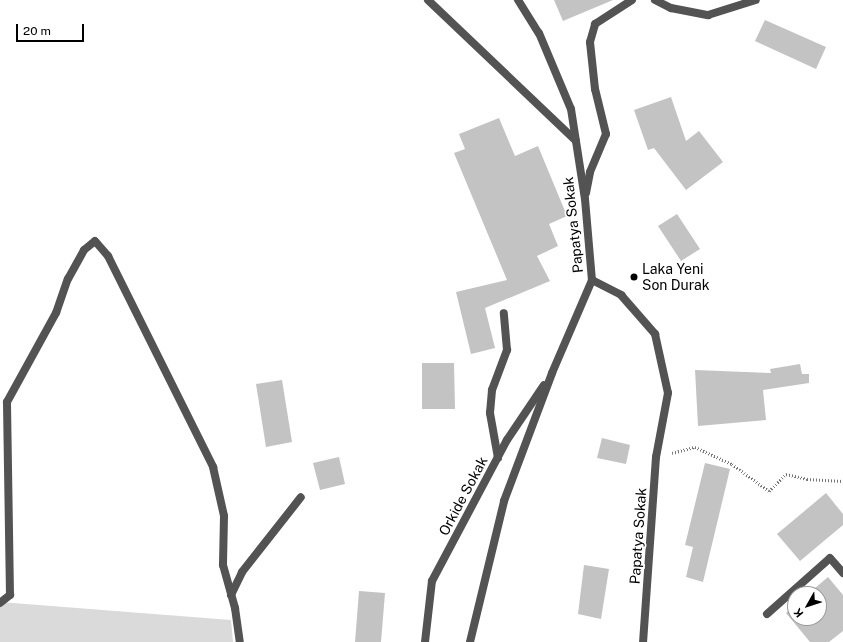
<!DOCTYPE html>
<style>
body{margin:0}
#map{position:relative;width:843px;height:642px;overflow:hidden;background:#fff;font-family:"Public Sans",sans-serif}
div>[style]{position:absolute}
.green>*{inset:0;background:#dadada}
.building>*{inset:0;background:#c3c3c3}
.path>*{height:2.5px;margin-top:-1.25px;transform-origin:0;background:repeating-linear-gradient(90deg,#757575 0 1px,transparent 0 3px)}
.service>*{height:8px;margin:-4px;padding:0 4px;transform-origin:4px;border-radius:4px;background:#535353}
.minor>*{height:8px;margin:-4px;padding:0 4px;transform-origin:4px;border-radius:4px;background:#535353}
.dots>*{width:11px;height:11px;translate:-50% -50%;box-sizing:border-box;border:2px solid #fff;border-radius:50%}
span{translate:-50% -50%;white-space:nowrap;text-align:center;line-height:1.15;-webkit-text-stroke:3.5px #fff;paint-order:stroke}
.street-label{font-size:14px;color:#000}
.poi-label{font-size:14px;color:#000}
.left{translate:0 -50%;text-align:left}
.north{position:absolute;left:787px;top:586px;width:40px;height:40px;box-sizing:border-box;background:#fff;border:1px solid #999;border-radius:50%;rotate:231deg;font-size:11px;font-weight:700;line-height:16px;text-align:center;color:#000}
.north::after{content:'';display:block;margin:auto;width:14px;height:18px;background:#000;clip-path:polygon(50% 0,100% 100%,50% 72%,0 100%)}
.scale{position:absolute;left:16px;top:24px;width:68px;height:18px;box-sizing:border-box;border:2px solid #000;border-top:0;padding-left:5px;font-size:12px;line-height:14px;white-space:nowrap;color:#000;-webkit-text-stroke:3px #fff;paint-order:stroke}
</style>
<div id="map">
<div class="green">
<div style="clip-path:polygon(0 602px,231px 620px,233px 642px,0 642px)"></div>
</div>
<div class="building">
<div style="clip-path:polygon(554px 0,613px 0,563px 21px)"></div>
<div style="clip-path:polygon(765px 20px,826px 47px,816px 69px,755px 41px)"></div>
<div style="clip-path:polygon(671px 97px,686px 141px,699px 131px,723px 162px,686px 190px,654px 148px,648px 150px,634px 110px)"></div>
<div style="clip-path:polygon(499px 118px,515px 156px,538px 146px,567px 216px,549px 224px,558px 246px,537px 256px,550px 281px,485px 308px,495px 348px,471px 354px,456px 292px,507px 280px,454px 153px,465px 149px,459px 134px)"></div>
<div style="clip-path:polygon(677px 214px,700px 249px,681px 261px,658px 226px)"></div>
<div style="clip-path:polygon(422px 363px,454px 363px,455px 409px,422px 409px)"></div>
<div style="clip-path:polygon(800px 364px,802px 374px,809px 374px,809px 383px,763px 390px,766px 420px,698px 426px,695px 370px,771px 373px,770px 369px)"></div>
<div style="clip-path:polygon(282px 380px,292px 442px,266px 447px,256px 384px)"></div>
<div style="clip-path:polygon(602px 438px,630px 445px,626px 464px,597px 458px)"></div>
<div style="clip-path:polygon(339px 457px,345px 484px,320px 490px,313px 463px)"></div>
<div style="clip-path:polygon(705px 463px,730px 469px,703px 582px,686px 577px,693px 547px,685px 545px)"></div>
<div style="clip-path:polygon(826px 493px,843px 514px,843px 525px,800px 561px,777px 534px)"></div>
<div style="clip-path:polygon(584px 565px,609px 569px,601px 619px,578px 614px)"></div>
<div style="clip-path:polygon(828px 577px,843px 595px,843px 631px,829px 642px,810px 642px,786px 613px,795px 605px,795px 618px,819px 618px,819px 594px,808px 594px)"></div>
<div style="clip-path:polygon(359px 591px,385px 593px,381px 642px,355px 642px)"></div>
</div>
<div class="path">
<div style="left:672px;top:453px;width:24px;rotate:-15deg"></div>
<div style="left:695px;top:447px;width:41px;rotate:24.7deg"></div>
<div style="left:732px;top:464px;width:46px;rotate:36.1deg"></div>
<div style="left:769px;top:491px;width:24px;rotate:-45deg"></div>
<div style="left:786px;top:474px;width:22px;rotate:13deg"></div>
<div style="left:807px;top:479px;width:36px;rotate:3deg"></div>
</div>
<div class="service">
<div style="left:428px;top:0;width:204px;rotate:43.6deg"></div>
<div style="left:498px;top:458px;width:46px;rotate:-100.1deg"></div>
<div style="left:490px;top:413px;width:23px;rotate:-85deg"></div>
<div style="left:492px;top:390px;width:43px;rotate:-69.4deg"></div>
<div style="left:507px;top:350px;width:37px;rotate:-95deg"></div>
<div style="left:231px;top:595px;width:25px;rotate:-64deg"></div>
<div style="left:242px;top:572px;width:95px;rotate:-51.8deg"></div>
<div style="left:0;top:603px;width:13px;rotate:-39deg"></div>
<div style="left:10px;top:595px;width:193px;rotate:-90.9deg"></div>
<div style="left:7px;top:402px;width:102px;rotate:-61.2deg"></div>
<div style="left:56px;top:313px;width:36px;rotate:-71deg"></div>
<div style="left:68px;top:279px;width:33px;rotate:-61deg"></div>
<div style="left:84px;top:250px;width:14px;rotate:-39deg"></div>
<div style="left:95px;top:241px;width:20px;rotate:49deg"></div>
<div style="left:108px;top:256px;width:236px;rotate:63.5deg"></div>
<div style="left:213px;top:467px;width:50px;rotate:77.3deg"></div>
<div style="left:224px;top:516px;width:49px;rotate:91.2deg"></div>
<div style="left:223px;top:565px;width:45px;rotate:74.4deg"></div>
<div style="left:235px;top:608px;width:34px;rotate:82deg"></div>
</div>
<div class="minor">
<div style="left:518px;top:0;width:39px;rotate:58deg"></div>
<div style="left:539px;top:33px;width:82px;rotate:67.2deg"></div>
<div style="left:571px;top:109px;width:91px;rotate:81.2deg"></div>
<div style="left:585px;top:199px;width:81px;rotate:85.1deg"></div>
<div style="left:592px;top:280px;width:33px;rotate:27deg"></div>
<div style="left:621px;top:295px;width:52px;rotate:48.9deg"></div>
<div style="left:655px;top:334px;width:60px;rotate:77.6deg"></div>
<div style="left:668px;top:393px;width:65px;rotate:100.6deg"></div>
<div style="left:656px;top:457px;width:185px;rotate:94deg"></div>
<div style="left:655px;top:0;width:18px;rotate:27deg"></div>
<div style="left:671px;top:8px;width:38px;rotate:11deg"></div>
<div style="left:708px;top:15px;width:50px;rotate:-17.4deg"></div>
<div style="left:586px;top:193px;width:21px;rotate:-79deg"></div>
<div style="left:590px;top:172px;width:41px;rotate:-67.2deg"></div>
<div style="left:606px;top:134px;width:46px;rotate:-103.7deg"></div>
<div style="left:595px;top:89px;width:47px;rotate:-96.1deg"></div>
<div style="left:590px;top:42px;width:19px;rotate:-74deg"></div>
<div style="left:595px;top:24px;width:44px;rotate:-33deg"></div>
<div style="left:767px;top:614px;width:84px;rotate:-41.6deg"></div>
<div style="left:830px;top:558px;width:20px;rotate:49deg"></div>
<div style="left:425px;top:642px;width:61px;rotate:-83.5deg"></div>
<div style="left:432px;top:581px;width:160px;rotate:-62deg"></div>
<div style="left:507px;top:440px;width:66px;rotate:-56.1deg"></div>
<div style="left:470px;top:642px;width:145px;rotate:-76.4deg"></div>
<div style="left:504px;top:501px;width:137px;rotate:-69.4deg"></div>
<div style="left:552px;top:373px;width:101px;rotate:-66.7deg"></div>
</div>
<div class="dots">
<div style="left:634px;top:277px;background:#000"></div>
</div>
<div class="street-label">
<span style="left:573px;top:225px;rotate:-96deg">Papatya Sokak</span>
<span style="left:463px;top:496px;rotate:-62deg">Orkide Sokak</span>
<span style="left:638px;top:536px;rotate:-86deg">Papatya Sokak</span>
</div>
<div class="poi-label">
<span class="left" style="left:642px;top:277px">Laka Yeni<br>Son Durak</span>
</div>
<div class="north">K</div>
<div class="scale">20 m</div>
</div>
